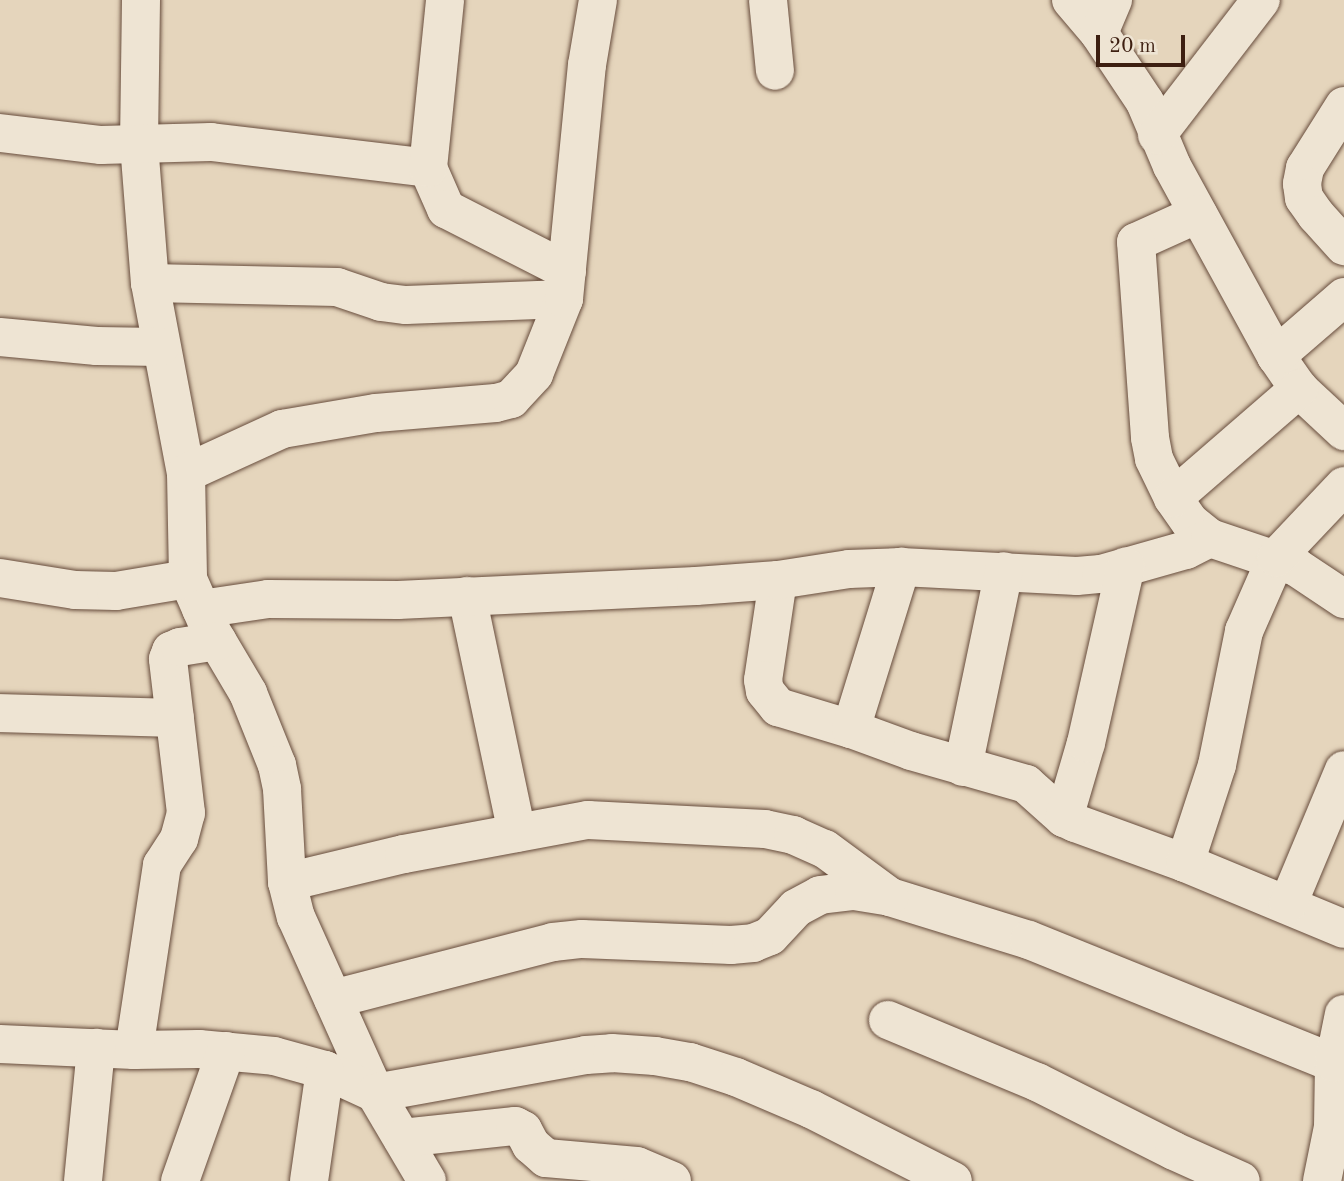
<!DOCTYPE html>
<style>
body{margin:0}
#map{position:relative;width:1344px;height:1181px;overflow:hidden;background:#e5d5bc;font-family:"Old Standard TT",serif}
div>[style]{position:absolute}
.roads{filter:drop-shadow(0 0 2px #674c3c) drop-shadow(0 0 2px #674c3c)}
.minor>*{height:38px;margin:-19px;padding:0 19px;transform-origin:19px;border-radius:19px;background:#eee4d3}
span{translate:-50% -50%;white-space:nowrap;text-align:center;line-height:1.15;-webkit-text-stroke:5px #eee4d3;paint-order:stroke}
.scale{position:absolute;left:1096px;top:35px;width:89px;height:32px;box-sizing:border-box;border:4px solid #3d1f11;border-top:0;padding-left:9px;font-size:21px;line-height:24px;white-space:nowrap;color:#3d1f11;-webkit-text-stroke:5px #eee4d3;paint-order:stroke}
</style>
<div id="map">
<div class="roads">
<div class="minor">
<div style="left:141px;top:0;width:144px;rotate:90.8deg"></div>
<div style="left:139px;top:144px;width:139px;rotate:85.5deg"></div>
<div style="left:150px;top:283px;width:193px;rotate:79.3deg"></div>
<div style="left:186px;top:473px;width:106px;rotate:88.9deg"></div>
<div style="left:188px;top:579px;width:52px;rotate:66.4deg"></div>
<div style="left:209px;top:627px;width:77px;rotate:59.4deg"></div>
<div style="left:248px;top:693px;width:78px;rotate:68.1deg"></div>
<div style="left:277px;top:765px;width:25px;rotate:78deg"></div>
<div style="left:282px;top:789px;width:93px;rotate:86.9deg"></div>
<div style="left:287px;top:882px;width:36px;rotate:76deg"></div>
<div style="left:296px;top:917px;width:193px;rotate:65.8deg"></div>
<div style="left:375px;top:1093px;width:102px;rotate:59.4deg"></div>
<div style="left:768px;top:0;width:71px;rotate:84.4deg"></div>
<div style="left:1071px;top:0;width:43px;rotate:49.7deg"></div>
<div style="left:1099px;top:33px;width:83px;rotate:56.3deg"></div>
<div style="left:1145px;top:102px;width:69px;rotate:67.1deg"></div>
<div style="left:1172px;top:166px;width:217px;rotate:61.3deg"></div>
<div style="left:1276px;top:356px;width:40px;rotate:55.1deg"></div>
<div style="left:1299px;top:389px;width:62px;rotate:43deg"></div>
<div style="left:1099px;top:33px;width:36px;rotate:-67deg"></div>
<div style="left:1344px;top:106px;width:73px;rotate:122.2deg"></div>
<div style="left:1305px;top:168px;width:16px;rotate:101deg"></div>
<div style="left:1302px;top:184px;width:14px;rotate:82deg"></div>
<div style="left:1304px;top:198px;width:21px;rotate:55deg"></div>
<div style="left:1316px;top:215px;width:42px;rotate:47.9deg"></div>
<div style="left:0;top:133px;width:102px;rotate:6.8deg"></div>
<div style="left:101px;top:145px;width:110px;rotate:-1.6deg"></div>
<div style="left:211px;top:142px;width:219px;rotate:6.8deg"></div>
<div style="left:428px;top:168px;width:45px;rotate:66.3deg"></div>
<div style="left:446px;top:209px;width:136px;rotate:27.1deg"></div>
<div style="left:1157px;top:135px;width:170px;rotate:-52.4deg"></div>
<div style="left:428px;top:168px;width:169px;rotate:-84.2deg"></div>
<div style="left:1198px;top:214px;width:68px;rotate:155.7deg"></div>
<div style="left:1136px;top:242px;width:196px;rotate:85.9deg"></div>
<div style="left:1150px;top:438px;width:21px;rotate:79deg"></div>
<div style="left:1154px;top:459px;width:43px;rotate:64deg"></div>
<div style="left:1173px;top:498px;width:29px;rotate:55deg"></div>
<div style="left:1190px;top:522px;width:26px;rotate:39deg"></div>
<div style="left:150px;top:283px;width:187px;rotate:1.2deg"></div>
<div style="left:337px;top:287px;width:46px;rotate:18.8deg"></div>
<div style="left:381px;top:302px;width:25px;rotate:7deg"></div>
<div style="left:406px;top:305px;width:158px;rotate:-2.2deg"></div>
<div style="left:0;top:337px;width:97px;rotate:5.3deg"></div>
<div style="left:97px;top:346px;width:63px;rotate:0.9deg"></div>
<div style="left:1276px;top:356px;width:90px;rotate:-40.9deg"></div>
<div style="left:186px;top:473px;width:106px;rotate:-24.6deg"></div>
<div style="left:282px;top:429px;width:95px;rotate:-9.7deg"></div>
<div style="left:376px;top:413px;width:120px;rotate:-4.8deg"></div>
<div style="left:496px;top:403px;width:16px;rotate:-15deg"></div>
<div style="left:511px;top:399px;width:34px;rotate:-47deg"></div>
<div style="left:534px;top:374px;width:81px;rotate:-68.2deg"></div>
<div style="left:564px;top:299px;width:235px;rotate:-84.4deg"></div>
<div style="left:587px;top:65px;width:66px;rotate:-80.4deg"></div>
<div style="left:1173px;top:498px;width:167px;rotate:-40.9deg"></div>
<div style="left:0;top:578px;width:76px;rotate:9.1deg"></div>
<div style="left:75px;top:590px;width:41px;rotate:1.4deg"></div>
<div style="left:116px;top:591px;width:73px;rotate:-9.5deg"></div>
<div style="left:778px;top:580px;width:101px;rotate:98.5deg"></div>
<div style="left:763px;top:680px;width:11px;rotate:80deg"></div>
<div style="left:765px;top:691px;width:21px;rotate:51deg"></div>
<div style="left:778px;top:707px;width:76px;rotate:16.8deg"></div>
<div style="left:851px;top:729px;width:64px;rotate:20.1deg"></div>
<div style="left:911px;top:751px;width:120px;rotate:16deg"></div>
<div style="left:1026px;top:784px;width:51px;rotate:41.8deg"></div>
<div style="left:1064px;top:818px;width:12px;rotate:24deg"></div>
<div style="left:1075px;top:823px;width:117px;rotate:20deg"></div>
<div style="left:1185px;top:863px;width:172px;rotate:22.5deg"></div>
<div style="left:467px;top:596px;width:242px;rotate:78.1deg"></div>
<div style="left:201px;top:609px;width:68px;rotate:-8.5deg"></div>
<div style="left:268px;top:599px;width:130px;rotate:0.4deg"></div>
<div style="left:398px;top:600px;width:298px;rotate:-2.7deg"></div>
<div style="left:696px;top:586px;width:82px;rotate:-4.2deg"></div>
<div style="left:778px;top:580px;width:72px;rotate:-8.8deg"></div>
<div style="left:849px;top:569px;width:52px;rotate:-2.2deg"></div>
<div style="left:901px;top:567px;width:176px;rotate:2.9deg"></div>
<div style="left:1077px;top:576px;width:24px;rotate:-5deg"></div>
<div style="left:1101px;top:574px;width:88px;rotate:-15.8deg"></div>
<div style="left:1186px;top:550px;width:27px;rotate:-27deg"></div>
<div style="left:1210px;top:538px;width:91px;rotate:18.6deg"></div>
<div style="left:1296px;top:567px;width:58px;rotate:33.7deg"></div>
<div style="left:0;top:713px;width:175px;rotate:1.6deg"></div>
<div style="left:851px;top:729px;width:170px;rotate:-72.8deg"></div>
<div style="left:963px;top:767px;width:200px;rotate:-78.2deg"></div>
<div style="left:1064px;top:818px;width:78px;rotate:-73.7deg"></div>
<div style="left:1086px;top:743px;width:181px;rotate:-77.3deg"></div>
<div style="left:1185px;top:863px;width:103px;rotate:-71.9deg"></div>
<div style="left:1217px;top:765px;width:137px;rotate:-78.6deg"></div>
<div style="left:1244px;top:631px;width:80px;rotate:-66.3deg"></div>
<div style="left:1276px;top:558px;width:99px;rotate:-46.6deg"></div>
<div style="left:287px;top:882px;width:120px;rotate:-13.5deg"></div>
<div style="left:404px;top:854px;width:187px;rotate:-10.5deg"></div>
<div style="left:588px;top:820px;width:177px;rotate:2.9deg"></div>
<div style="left:765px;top:829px;width:29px;rotate:12deg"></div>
<div style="left:793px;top:835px;width:35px;rotate:24deg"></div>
<div style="left:825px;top:849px;width:81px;rotate:36.4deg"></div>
<div style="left:890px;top:897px;width:145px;rotate:17.2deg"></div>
<div style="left:1029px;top:940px;width:329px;rotate:22deg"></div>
<div style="left:1288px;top:904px;width:145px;rotate:-67.3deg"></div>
<div style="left:333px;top:999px;width:227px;rotate:-14.5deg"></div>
<div style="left:553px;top:942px;width:29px;rotate:-6deg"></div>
<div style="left:582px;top:939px;width:149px;rotate:2.3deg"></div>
<div style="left:731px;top:945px;width:22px;rotate:-5deg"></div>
<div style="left:753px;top:943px;width:18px;rotate:-22deg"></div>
<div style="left:770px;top:936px;width:38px;rotate:-47deg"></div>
<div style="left:796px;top:908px;width:27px;rotate:-28deg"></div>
<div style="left:820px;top:895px;width:34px;rotate:-7deg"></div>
<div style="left:854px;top:891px;width:36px;rotate:9deg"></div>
<div style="left:888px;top:1020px;width:161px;rotate:22.6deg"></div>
<div style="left:1037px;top:1082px;width:153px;rotate:26.7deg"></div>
<div style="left:1174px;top:1151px;width:73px;rotate:24.1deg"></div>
<div style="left:0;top:1044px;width:134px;rotate:2.6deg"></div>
<div style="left:134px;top:1050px;width:65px;rotate:-0.9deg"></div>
<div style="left:199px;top:1049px;width:75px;rotate:5.3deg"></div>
<div style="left:274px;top:1056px;width:53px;rotate:15.4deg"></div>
<div style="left:325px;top:1070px;width:55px;rotate:24.7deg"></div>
<div style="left:375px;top:1093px;width:214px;rotate:-10.2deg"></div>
<div style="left:586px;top:1055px;width:26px;rotate:-4deg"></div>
<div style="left:612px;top:1053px;width:43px;rotate:4deg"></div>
<div style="left:655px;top:1056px;width:36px;rotate:10deg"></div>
<div style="left:690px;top:1062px;width:48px;rotate:18.1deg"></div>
<div style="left:736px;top:1077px;width:82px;rotate:23.1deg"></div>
<div style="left:811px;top:1109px;width:159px;rotate:26.9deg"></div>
<div style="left:134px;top:1050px;width:187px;rotate:-81.4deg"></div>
<div style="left:162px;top:865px;width:31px;rotate:-57deg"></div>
<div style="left:179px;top:839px;width:27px;rotate:-75deg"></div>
<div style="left:186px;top:813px;width:155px;rotate:-96.7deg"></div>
<div style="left:168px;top:659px;width:9px;rotate:-69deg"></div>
<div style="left:171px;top:651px;width:10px;rotate:-24deg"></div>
<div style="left:180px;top:647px;width:38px;rotate:-9deg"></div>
<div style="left:402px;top:1138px;width:114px;rotate:-6.1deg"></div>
<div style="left:515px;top:1126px;width:9px;rotate:27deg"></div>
<div style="left:523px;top:1130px;width:17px;rotate:62deg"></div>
<div style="left:531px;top:1145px;width:20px;rotate:41deg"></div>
<div style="left:546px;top:1158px;width:91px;rotate:5deg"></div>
<div style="left:637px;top:1166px;width:38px;rotate:23deg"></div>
<div style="left:83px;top:1181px;width:134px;rotate:-84.4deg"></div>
<div style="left:180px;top:1181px;width:138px;rotate:-70.5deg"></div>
<div style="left:309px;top:1181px;width:112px;rotate:-81.8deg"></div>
<div style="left:1322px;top:1181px;width:55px;rotate:-78.5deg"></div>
<div style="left:1333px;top:1127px;width:64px;rotate:-89.1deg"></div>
<div style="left:1334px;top:1063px;width:50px;rotate:-78.5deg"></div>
</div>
</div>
<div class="scale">20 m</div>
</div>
